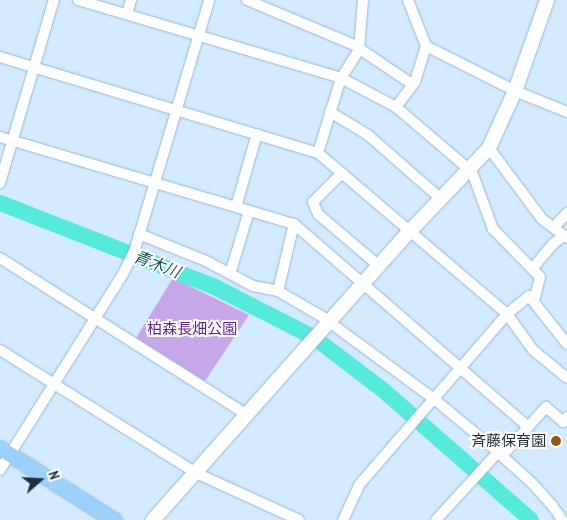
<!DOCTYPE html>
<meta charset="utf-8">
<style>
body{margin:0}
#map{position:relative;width:567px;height:520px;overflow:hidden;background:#d4eafe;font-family:"PT Sans Narrow","Noto Sans JP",sans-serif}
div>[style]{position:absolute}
.green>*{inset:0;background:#c6a8ea}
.river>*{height:16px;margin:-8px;padding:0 8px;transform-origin:8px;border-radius:8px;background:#56eada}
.roads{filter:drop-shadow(0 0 1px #95bada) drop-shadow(0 0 1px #95bada)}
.street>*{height:10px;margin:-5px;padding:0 5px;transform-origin:5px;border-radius:5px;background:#fff}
.secondary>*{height:14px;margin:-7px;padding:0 7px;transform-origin:7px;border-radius:7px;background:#fff}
.primary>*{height:15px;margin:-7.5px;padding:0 7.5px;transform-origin:7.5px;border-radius:7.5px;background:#9cd1fc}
.dots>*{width:14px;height:14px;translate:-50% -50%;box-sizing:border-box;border:2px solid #fff;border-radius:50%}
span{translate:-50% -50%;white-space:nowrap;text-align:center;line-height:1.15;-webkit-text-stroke:4px #fff;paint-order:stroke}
.park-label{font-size:15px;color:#5d288a}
.poi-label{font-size:15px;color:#21303d}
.right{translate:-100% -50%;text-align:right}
.water-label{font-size:16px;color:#17554f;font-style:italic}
.north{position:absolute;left:15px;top:455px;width:50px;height:50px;-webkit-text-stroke:4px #fff;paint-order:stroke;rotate:71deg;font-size:14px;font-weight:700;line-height:20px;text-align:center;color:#21303d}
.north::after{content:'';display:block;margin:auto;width:18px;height:22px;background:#21303d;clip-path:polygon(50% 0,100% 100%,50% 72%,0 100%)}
</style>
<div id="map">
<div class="green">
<div style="clip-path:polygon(173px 278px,249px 315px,205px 381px,136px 338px)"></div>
</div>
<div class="river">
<div style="left:0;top:203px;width:229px;rotate:21.3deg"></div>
<div style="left:213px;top:286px;width:108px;rotate:27deg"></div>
<div style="left:320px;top:342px;width:79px;rotate:37.3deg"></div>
<div style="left:383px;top:390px;width:197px;rotate:41.3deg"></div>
</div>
<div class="roads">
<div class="street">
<div style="left:78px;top:0;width:274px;rotate:16.5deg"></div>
<div style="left:341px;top:78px;width:62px;rotate:27.8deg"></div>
<div style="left:396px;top:107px;width:100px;rotate:40.5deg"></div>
<div style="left:472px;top:172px;width:61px;rotate:69.8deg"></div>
<div style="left:493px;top:229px;width:67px;rotate:45.6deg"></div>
<div style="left:540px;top:277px;width:25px;rotate:104deg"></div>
<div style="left:247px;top:0;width:116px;rotate:22.8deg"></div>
<div style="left:354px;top:45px;width:70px;rotate:33.9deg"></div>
<div style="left:408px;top:0;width:49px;rotate:68.6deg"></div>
<div style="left:426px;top:46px;width:100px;rotate:26.8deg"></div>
<div style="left:515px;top:91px;width:56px;rotate:22deg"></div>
<div style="left:127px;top:14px;width:15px;rotate:-74deg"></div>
<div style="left:0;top:57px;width:332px;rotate:16.8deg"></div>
<div style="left:318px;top:153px;width:248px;rotate:40.4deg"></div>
<div style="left:507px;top:314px;width:44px;rotate:54.2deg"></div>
<div style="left:533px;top:350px;width:44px;rotate:39.5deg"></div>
<div style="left:396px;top:107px;width:31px;rotate:-53deg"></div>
<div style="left:415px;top:82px;width:38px;rotate:-73deg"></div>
<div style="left:330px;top:112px;width:44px;rotate:31.2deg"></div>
<div style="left:368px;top:135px;width:96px;rotate:41.2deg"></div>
<div style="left:0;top:137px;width:307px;rotate:16.5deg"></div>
<div style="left:294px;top:224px;width:310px;rotate:40.9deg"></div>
<div style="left:489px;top:148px;width:89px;rotate:53.3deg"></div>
<div style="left:542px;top:219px;width:31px;rotate:37deg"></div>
<div style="left:318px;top:153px;width:78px;rotate:-73deg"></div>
<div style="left:341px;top:78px;width:33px;rotate:-57deg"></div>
<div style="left:359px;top:50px;width:50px;rotate:-85.4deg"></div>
<div style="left:342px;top:173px;width:41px;rotate:135deg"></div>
<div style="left:313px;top:202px;width:13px;rotate:67deg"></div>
<div style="left:318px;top:214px;width:80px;rotate:40.4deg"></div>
<div style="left:0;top:183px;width:191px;rotate:-73.6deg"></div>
<div style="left:236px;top:207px;width:76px;rotate:-74deg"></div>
<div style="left:554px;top:227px;width:19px;rotate:-47deg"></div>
<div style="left:139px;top:234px;width:72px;rotate:21.9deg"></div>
<div style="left:206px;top:261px;width:53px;rotate:28deg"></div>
<div style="left:253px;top:286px;width:25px;rotate:11deg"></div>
<div style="left:278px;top:291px;width:50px;rotate:30.2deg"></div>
<div style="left:321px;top:316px;width:140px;rotate:36.3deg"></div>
<div style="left:434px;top:399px;width:83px;rotate:39.6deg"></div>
<div style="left:0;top:258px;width:291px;rotate:32.4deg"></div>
<div style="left:532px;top:269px;width:33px;rotate:-50deg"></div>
<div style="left:553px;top:244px;width:14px;rotate:-39deg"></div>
<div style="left:230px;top:274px;width:66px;rotate:-73.2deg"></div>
<div style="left:278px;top:291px;width:69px;rotate:-76.6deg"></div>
<div style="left:0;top:350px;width:231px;rotate:32.1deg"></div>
<div style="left:196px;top:473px;width:113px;rotate:24.5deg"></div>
<div style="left:502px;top:456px;width:40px;rotate:42deg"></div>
<div style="left:532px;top:483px;width:30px;rotate:48deg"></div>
<div style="left:552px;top:505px;width:18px;rotate:56deg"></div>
<div style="left:0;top:470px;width:231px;rotate:-57.9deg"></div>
<div style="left:123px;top:274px;width:28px;rotate:-64deg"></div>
<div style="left:135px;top:249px;width:260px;rotate:-73.4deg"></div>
<div style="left:343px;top:520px;width:38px;rotate:-65deg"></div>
<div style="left:359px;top:485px;width:226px;rotate:-49.1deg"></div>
<div style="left:507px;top:314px;width:28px;rotate:-39deg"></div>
<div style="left:529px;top:296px;width:61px;rotate:51.6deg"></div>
<div style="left:436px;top:520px;width:92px;rotate:-47.6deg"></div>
<div style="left:498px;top:452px;width:6px;rotate:45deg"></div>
<div style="left:502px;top:456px;width:66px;rotate:-48.1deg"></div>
<div style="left:546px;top:407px;width:23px;rotate:41deg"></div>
<div style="left:563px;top:422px;width:6px;rotate:-51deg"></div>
</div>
<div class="secondary">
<div style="left:153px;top:520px;width:387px;rotate:-48.4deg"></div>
<div style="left:410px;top:231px;width:115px;rotate:-46.4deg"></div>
<div style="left:489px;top:148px;width:63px;rotate:-65.5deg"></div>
<div style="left:515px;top:91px;width:96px;rotate:-70.6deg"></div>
</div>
<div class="primary">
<div style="left:0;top:448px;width:135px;rotate:32.3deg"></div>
</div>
</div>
<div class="dots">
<div style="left:556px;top:441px;background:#935a15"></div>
</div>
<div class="park-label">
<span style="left:192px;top:329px">柏森長畑公園</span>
</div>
<div class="poi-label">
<span class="right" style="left:546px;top:441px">斉藤保育園</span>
</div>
<div class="water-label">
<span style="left:157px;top:264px;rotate:21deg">青木川</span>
</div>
<div class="north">N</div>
</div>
